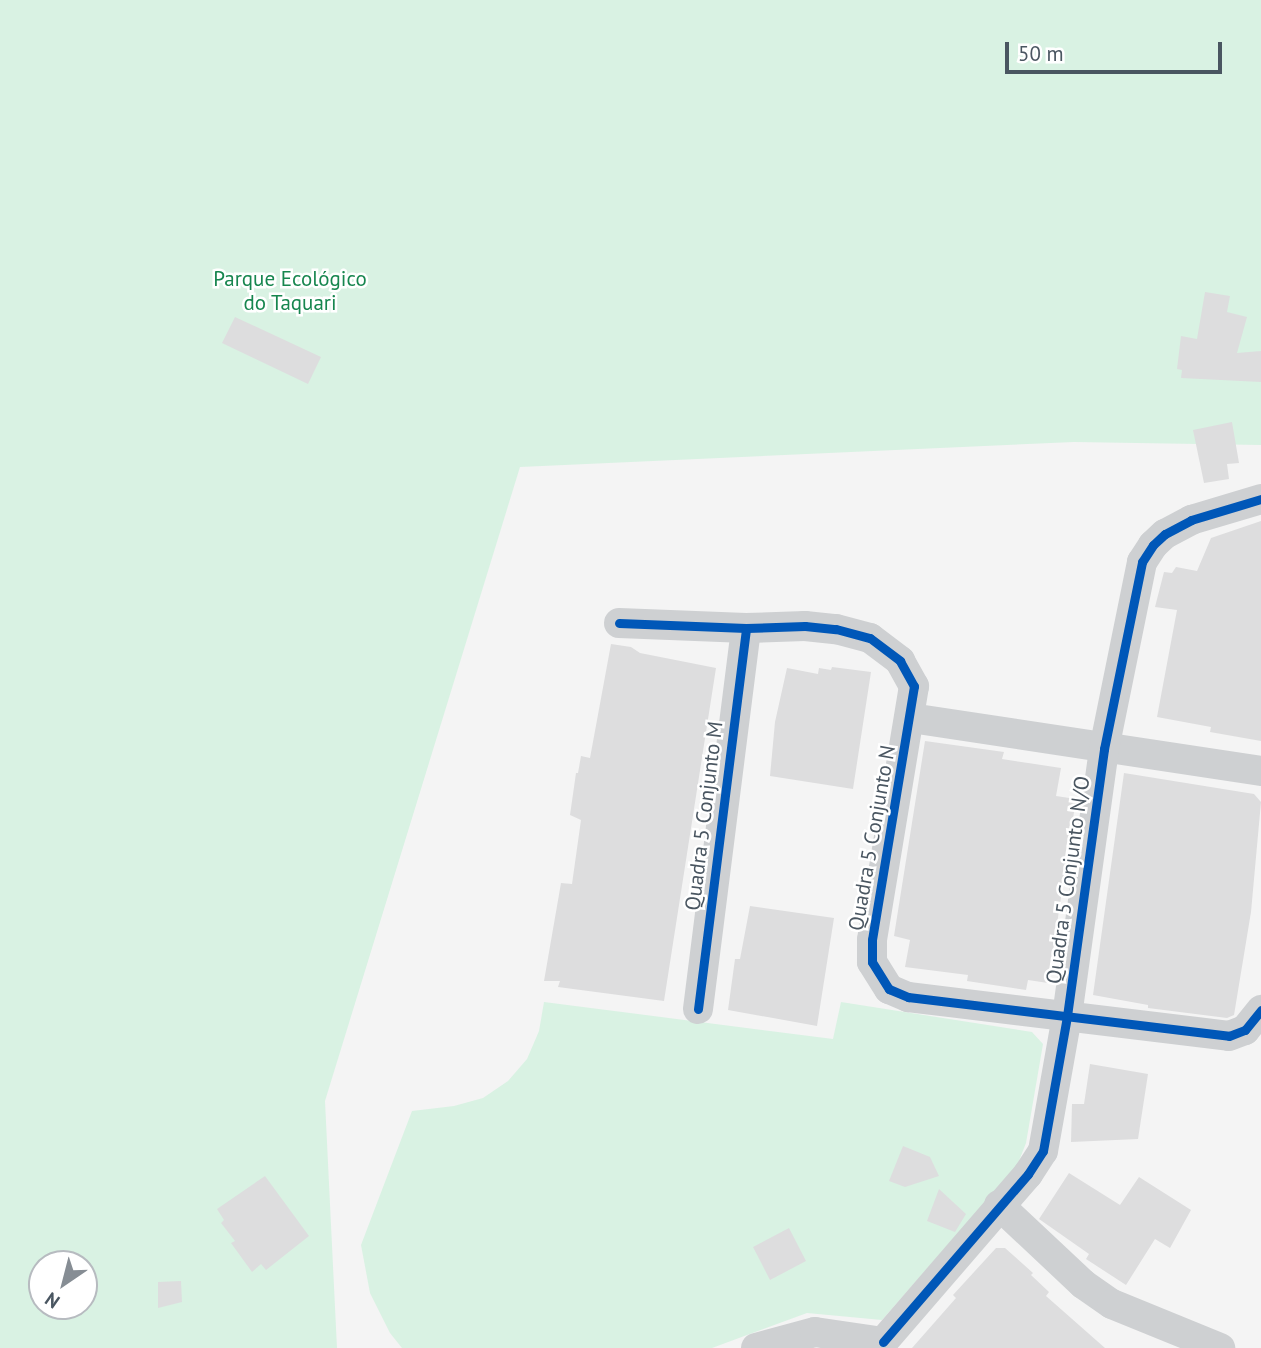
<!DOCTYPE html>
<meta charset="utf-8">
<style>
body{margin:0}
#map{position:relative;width:1261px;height:1348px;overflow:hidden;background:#f4f4f4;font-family:"PT Sans",sans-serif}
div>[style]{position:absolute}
.green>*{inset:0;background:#d9f2e3}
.building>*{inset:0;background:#ddddde}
.minor>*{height:30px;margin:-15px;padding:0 15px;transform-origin:15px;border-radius:15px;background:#ced0d2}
.cycleway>*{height:9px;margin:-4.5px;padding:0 4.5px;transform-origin:4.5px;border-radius:4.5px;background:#0057b8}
span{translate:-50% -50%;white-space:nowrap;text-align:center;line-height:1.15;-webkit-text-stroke:5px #fff;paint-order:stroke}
.park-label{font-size:21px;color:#17864f}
.street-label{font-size:21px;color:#4a5661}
.north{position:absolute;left:28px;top:1250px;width:70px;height:70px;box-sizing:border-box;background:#fff;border:2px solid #b7bbc0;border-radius:50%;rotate:215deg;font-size:19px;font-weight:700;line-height:28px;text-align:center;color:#4a5661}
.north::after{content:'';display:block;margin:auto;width:24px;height:32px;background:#868d94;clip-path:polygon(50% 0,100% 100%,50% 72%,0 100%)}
.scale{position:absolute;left:1005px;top:42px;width:217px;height:32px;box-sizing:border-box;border:4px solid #4a5661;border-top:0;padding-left:9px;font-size:21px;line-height:24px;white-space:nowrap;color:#4a5661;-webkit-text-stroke:5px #fff;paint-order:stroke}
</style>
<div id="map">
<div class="green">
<div style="clip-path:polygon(evenodd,0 0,1261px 0,1261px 445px,1074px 442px,520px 467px,325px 1101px,337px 1348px,0 1348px,0 0,42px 1264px,84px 1264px,84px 1306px,42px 1306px,42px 1264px)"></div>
<div style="clip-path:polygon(544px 1002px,833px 1039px,841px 1002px,1032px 1032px,1043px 1044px,1026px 1143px,1017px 1166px,882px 1320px,807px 1313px,712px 1348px,402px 1348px,390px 1333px,370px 1293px,361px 1245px,412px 1111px,454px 1106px,483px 1098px,508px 1081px,527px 1059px,539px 1031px)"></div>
</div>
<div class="building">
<div style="clip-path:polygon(1205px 292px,1230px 296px,1227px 312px,1247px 317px,1237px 353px,1261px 351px,1261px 382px,1181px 378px,1182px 370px,1177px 369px,1181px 336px,1197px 339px)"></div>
<div style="clip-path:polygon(235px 317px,321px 357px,308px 384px,222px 343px)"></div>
<div style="clip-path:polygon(1232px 422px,1239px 463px,1227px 464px,1229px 479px,1204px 483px,1193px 430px)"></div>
<div style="clip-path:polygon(1261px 521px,1261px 741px,1210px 732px,1211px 727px,1157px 717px,1177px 610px,1155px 607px,1164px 572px,1172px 573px,1176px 567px,1197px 571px,1211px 538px)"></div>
<div style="clip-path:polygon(611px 644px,631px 647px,640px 653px,716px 668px,664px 1001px,558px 987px,560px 981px,544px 981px,561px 883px,572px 884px,581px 820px,570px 815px,576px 773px,578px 773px,581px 756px,590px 758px)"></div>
<div style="clip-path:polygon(832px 667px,871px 672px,853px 789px,770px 776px,775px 722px,787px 668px,818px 674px,819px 668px,831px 670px)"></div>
<div style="clip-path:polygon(925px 741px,1004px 752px,1002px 759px,1061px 768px,1056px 796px,1076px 799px,1048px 983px,1028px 980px,1026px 990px,967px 981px,968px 975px,905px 967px,910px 940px,894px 936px)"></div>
<div style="clip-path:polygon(1124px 773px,1254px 794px,1261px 802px,1251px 912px,1234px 1015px,1227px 1018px,1148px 1008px,1148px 1005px,1093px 995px)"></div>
<div style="clip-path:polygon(750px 906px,834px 918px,817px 1026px,728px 1010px,735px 959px,740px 959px)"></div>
<div style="clip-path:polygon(1090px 1064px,1148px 1074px,1138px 1139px,1071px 1142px,1072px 1104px,1084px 1104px)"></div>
<div style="clip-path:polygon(903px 1146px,930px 1157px,939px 1176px,905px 1187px,889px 1181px)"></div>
<div style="clip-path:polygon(1069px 1173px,1120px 1205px,1139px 1177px,1191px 1210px,1170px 1248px,1155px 1239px,1126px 1285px,1086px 1259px,1089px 1254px,1039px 1219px)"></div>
<div style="clip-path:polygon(265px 1176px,309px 1236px,266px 1270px,261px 1264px,252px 1272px,231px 1243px,235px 1241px,221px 1223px,224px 1220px,217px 1209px)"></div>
<div style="clip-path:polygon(939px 1189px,966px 1214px,955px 1232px,927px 1221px)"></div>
<div style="clip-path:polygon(789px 1228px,806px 1261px,770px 1280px,753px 1247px)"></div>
<div style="clip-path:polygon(996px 1248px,1005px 1248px,1033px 1273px,1031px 1275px,1049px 1292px,1046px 1296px,1105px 1348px,912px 1348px,956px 1298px,953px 1295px)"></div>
<div style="clip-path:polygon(181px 1281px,182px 1302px,158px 1308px,158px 1282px)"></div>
</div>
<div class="minor">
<div style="left:619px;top:623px;width:127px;rotate:2.3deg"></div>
<div style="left:746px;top:628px;width:59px;rotate:-1.9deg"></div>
<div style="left:805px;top:626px;width:31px;rotate:6deg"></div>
<div style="left:836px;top:629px;width:35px;rotate:15deg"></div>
<div style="left:870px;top:638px;width:38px;rotate:37deg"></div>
<div style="left:900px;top:661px;width:29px;rotate:61deg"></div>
<div style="left:914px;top:686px;width:257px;rotate:99.4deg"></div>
<div style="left:872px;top:940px;width:22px;rotate:90deg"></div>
<div style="left:872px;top:962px;width:32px;rotate:58deg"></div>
<div style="left:889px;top:989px;width:21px;rotate:23deg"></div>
<div style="left:908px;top:997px;width:323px;rotate:6.9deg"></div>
<div style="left:1229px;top:1036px;width:17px;rotate:-21deg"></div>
<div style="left:1245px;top:1030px;width:26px;rotate:-51deg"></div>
<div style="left:911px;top:718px;width:354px;rotate:8.6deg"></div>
<div style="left:698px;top:1009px;width:384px;rotate:-82.8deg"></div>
<div style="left:999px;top:1205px;width:115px;rotate:43.2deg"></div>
<div style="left:1083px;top:1284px;width:35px;rotate:35deg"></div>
<div style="left:1112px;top:1304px;width:117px;rotate:22.2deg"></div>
<div style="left:883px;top:1342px;width:222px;rotate:-49.2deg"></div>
<div style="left:1028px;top:1174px;width:27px;rotate:-57deg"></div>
<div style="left:1043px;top:1151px;width:137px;rotate:-79.9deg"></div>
<div style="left:1067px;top:1016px;width:270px;rotate:-82.1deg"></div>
<div style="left:1104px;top:749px;width:191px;rotate:-78.5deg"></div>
<div style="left:1142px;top:562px;width:20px;rotate:-57deg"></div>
<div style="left:1153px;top:545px;width:16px;rotate:-43deg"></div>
<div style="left:1165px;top:534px;width:30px;rotate:-28deg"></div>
<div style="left:1191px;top:520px;width:73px;rotate:-16.7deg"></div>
<div style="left:756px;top:1348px;width:61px;rotate:-15.2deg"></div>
<div style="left:815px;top:1332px;width:69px;rotate:8.4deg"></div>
</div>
<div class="cycleway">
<div style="left:619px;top:623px;width:127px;rotate:2.3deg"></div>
<div style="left:746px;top:628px;width:59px;rotate:-1.9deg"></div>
<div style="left:805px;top:626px;width:31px;rotate:6deg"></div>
<div style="left:836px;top:629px;width:35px;rotate:15deg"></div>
<div style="left:870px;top:638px;width:38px;rotate:37deg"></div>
<div style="left:900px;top:661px;width:29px;rotate:61deg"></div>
<div style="left:914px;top:686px;width:257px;rotate:99.4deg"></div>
<div style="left:872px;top:940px;width:22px;rotate:90deg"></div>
<div style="left:872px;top:962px;width:32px;rotate:58deg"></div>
<div style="left:889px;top:989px;width:21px;rotate:23deg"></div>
<div style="left:908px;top:997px;width:323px;rotate:6.9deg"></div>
<div style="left:1229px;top:1036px;width:17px;rotate:-21deg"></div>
<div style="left:1245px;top:1030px;width:26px;rotate:-51deg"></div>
<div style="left:698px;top:1009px;width:384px;rotate:-82.8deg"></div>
<div style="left:883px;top:1342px;width:222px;rotate:-49.2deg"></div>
<div style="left:1028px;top:1174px;width:27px;rotate:-57deg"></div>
<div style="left:1043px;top:1151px;width:137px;rotate:-79.9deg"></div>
<div style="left:1067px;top:1016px;width:270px;rotate:-82.1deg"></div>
<div style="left:1104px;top:749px;width:191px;rotate:-78.5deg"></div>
<div style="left:1142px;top:562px;width:20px;rotate:-57deg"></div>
<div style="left:1153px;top:545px;width:16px;rotate:-43deg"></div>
<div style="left:1165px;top:534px;width:30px;rotate:-28deg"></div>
<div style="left:1191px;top:520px;width:73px;rotate:-16.7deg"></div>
</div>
<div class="park-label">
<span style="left:290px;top:291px">Parque Ecológico<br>do Taquari</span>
</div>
<div class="street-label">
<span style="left:704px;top:816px;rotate:-83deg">Quadra 5 Conjunto M</span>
<span style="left:872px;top:838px;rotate:-80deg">Quadra 5 Conjunto N</span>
<span style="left:1068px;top:880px;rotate:-82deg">Quadra 5 Conjunto N/O</span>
</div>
<div class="north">N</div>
<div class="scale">50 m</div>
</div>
